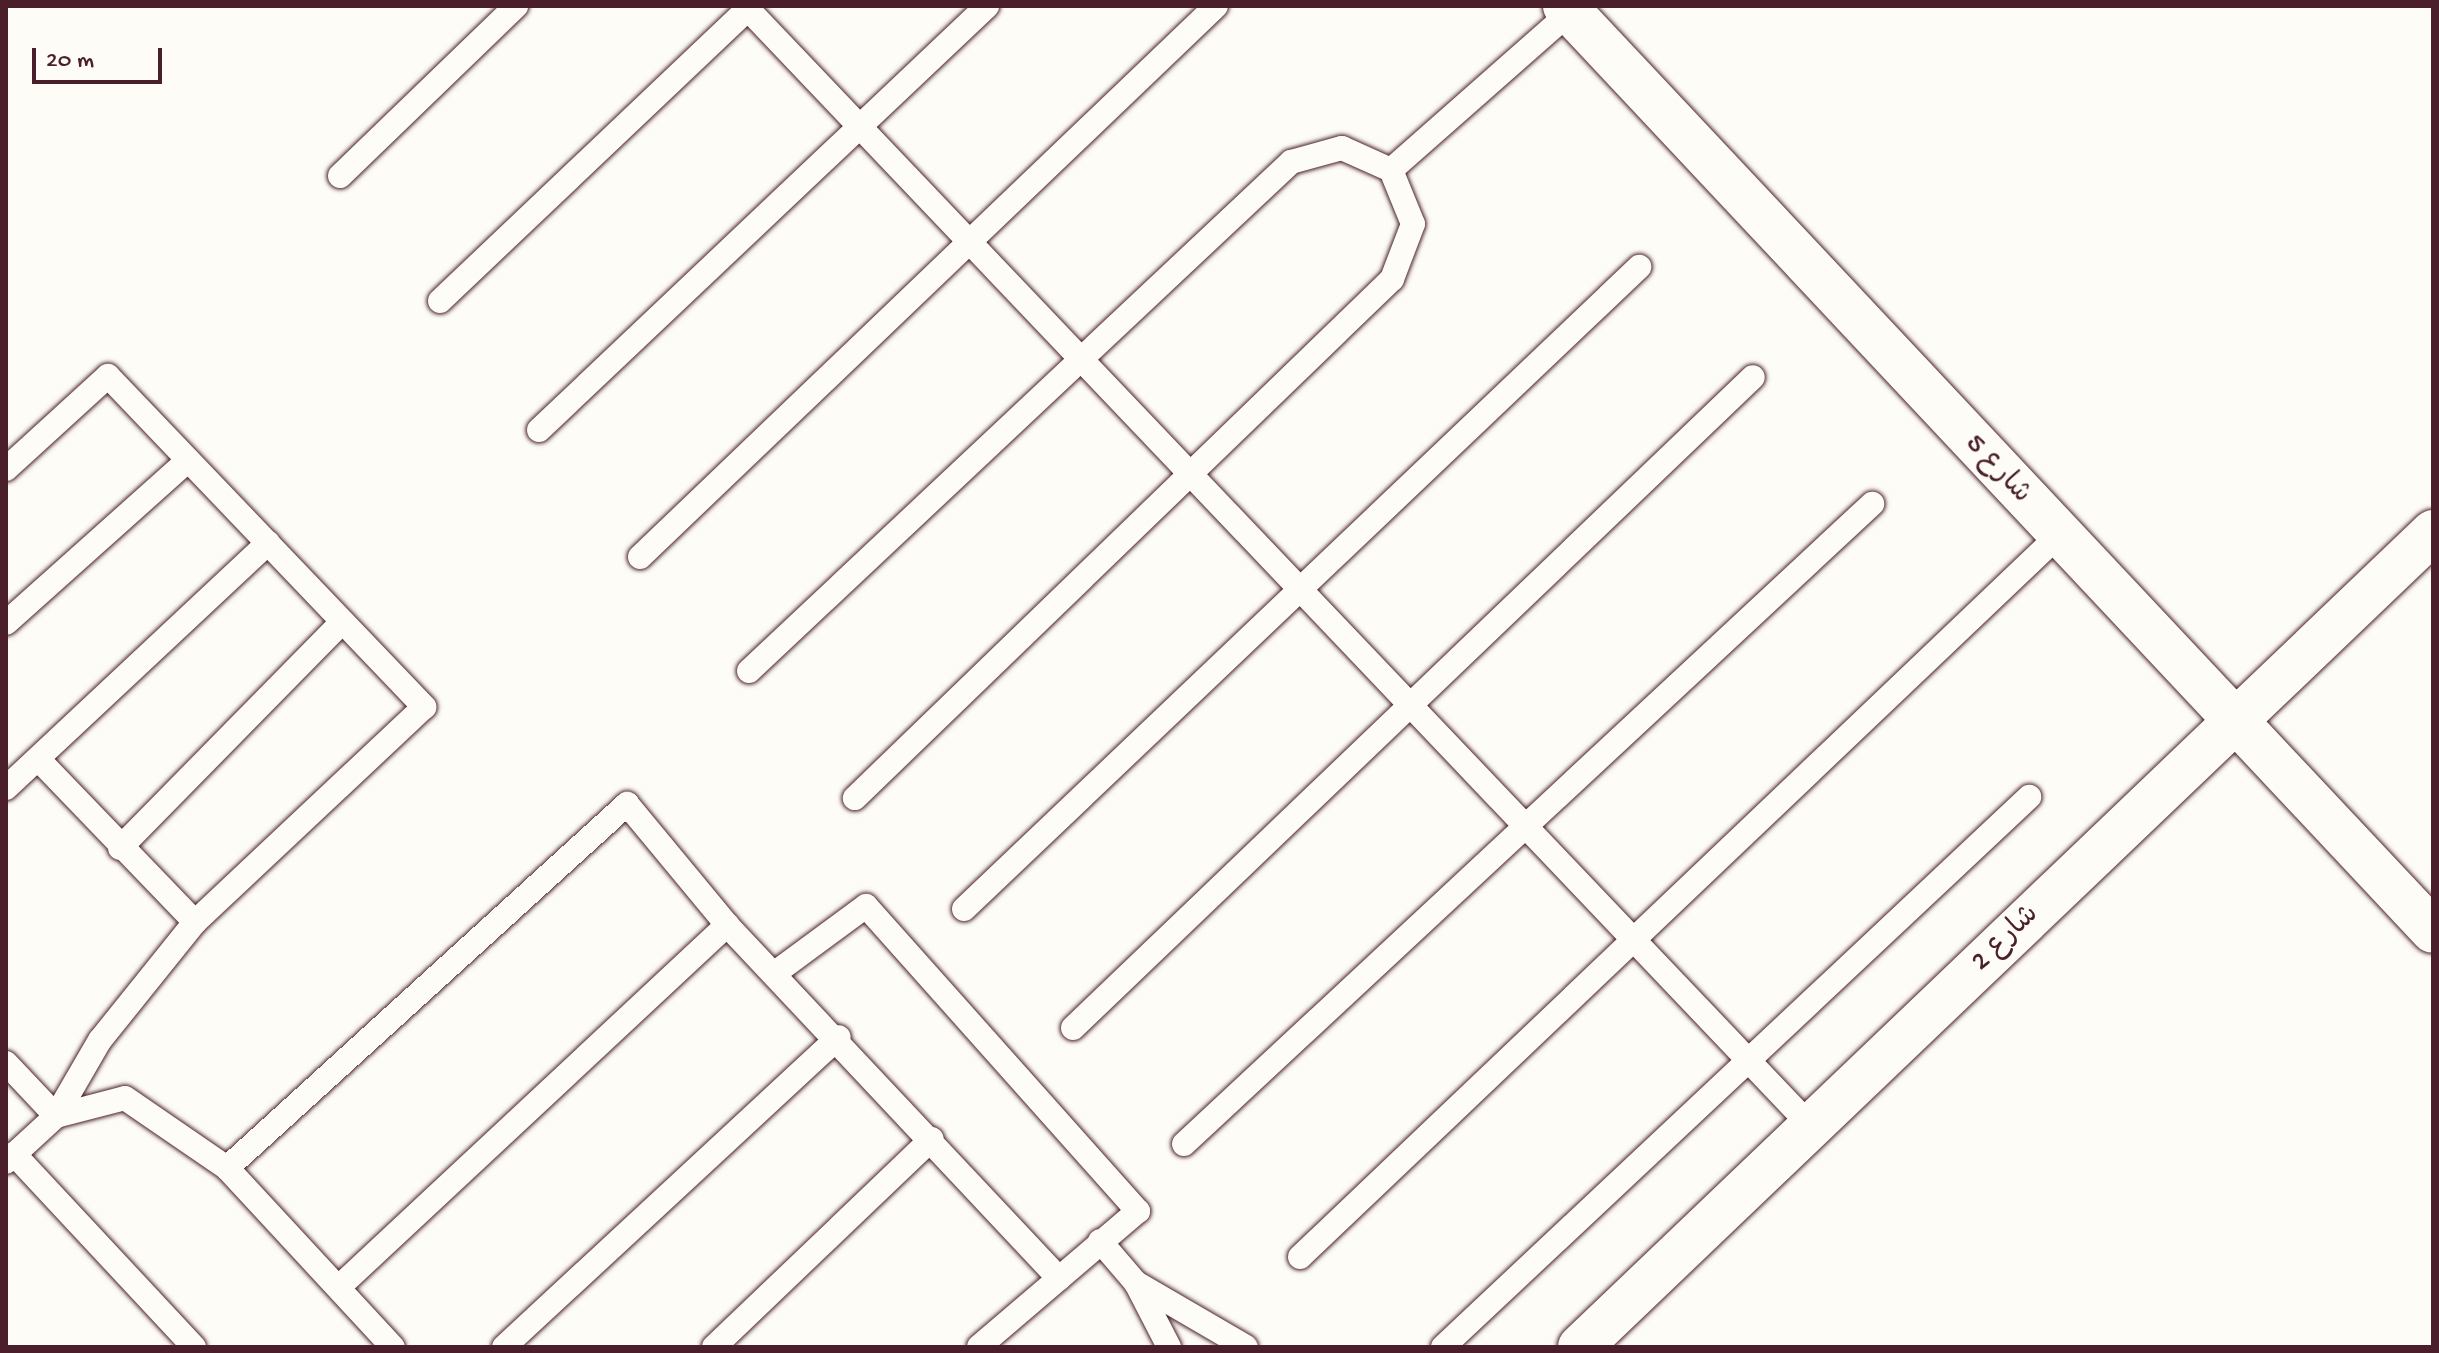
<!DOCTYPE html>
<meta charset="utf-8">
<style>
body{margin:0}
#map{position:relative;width:2439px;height:1353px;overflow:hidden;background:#fdfcf7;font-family:"Gochi Hand","Playpen Sans Arabic",sans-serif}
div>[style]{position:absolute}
.roads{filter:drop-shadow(0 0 2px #4a1f2b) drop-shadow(0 0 2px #4a1f2b)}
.lane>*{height:24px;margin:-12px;padding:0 12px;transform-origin:12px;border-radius:12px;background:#fdfcf7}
.street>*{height:44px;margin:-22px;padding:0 22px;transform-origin:22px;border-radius:22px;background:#fdfcf7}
span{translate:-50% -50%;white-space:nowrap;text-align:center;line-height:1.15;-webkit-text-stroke:7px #fdfcf7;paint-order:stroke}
.street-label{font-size:28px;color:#4a1f2b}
.frame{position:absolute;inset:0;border:8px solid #4a1f2b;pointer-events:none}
.scale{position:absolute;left:32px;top:48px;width:130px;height:36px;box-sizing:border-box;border:4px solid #4a1f2b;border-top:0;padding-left:10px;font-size:24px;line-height:28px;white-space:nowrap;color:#4a1f2b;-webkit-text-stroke:6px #fdfcf7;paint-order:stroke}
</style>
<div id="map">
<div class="roads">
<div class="lane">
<div style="left:745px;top:6px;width:1546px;rotate:46.42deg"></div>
<div style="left:1391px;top:170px;width:239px;rotate:-41.4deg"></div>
<div style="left:340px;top:176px;width:245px;rotate:-44deg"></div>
<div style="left:440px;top:301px;width:429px;rotate:-43.5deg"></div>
<div style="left:539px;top:430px;width:617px;rotate:-43.42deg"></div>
<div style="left:6px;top:469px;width:138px;rotate:-42.4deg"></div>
<div style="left:108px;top:376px;width:458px;rotate:46.3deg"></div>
<div style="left:424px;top:707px;width:314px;rotate:136.8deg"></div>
<div style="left:195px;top:922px;width:151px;rotate:128.8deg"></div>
<div style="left:100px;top:1040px;width:88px;rotate:120.1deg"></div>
<div style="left:56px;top:1116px;width:73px;rotate:-133.3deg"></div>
<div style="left:640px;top:557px;width:797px;rotate:-43.73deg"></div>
<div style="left:6px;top:623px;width:244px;rotate:-41.8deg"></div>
<div style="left:749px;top:671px;width:744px;rotate:-43.2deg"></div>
<div style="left:1291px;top:162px;width:53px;rotate:-15.4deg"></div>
<div style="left:1342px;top:148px;width:54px;rotate:24.2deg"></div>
<div style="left:1391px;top:170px;width:58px;rotate:67.8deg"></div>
<div style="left:1413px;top:224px;width:59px;rotate:110.9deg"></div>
<div style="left:1392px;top:279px;width:747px;rotate:135.98deg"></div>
<div style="left:41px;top:762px;width:222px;rotate:46.1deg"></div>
<div style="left:6px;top:788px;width:359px;rotate:-43.1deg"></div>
<div style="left:120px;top:848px;width:317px;rotate:-45.5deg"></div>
<div style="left:964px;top:909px;width:932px;rotate:-43.56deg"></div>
<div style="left:775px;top:973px;width:113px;rotate:-36.4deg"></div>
<div style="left:866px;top:906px;width:409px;rotate:48.3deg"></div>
<div style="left:1138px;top:1211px;width:209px;rotate:139.5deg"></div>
<div style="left:1073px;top:1028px;width:941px;rotate:-43.75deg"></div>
<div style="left:1184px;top:1144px;width:940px;rotate:-42.93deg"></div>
<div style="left:14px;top:1154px;width:264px;rotate:47deg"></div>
<div style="left:6px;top:1162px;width:68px;rotate:-42.6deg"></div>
<div style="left:56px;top:1116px;width:71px;rotate:-14.6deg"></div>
<div style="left:125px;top:1098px;width:124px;rotate:34.5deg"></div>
<div style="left:227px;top:1168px;width:244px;rotate:47.2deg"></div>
<div style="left:227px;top:1168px;width:541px;rotate:-42.3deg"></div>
<div style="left:627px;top:804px;width:157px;rotate:50.4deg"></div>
<div style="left:727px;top:925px;width:485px;rotate:46.8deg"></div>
<div style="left:1100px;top:1241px;width:55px;rotate:49.4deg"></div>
<div style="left:1136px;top:1283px;width:72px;rotate:62.7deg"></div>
<div style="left:1300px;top:1257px;width:1046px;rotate:-43.57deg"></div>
<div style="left:1136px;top:1283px;width:127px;rotate:30.2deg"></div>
<div style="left:339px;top:1287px;width:531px;rotate:-43.01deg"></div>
<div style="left:504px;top:1347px;width:456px;rotate:-42.8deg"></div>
<div style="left:714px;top:1347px;width:301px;rotate:-43.7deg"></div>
<div style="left:1443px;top:1347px;width:804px;rotate:-43.18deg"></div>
</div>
<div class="street">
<div style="left:1565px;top:6px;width:1268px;rotate:46.82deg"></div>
<div style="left:1580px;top:1347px;width:1180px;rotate:-43.69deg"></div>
</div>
</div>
<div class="street-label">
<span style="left:1997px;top:470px;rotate:47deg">شارع 5</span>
<span style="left:2006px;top:939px;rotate:-44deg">شارع 2</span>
</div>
<div class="frame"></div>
<div class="scale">20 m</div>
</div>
